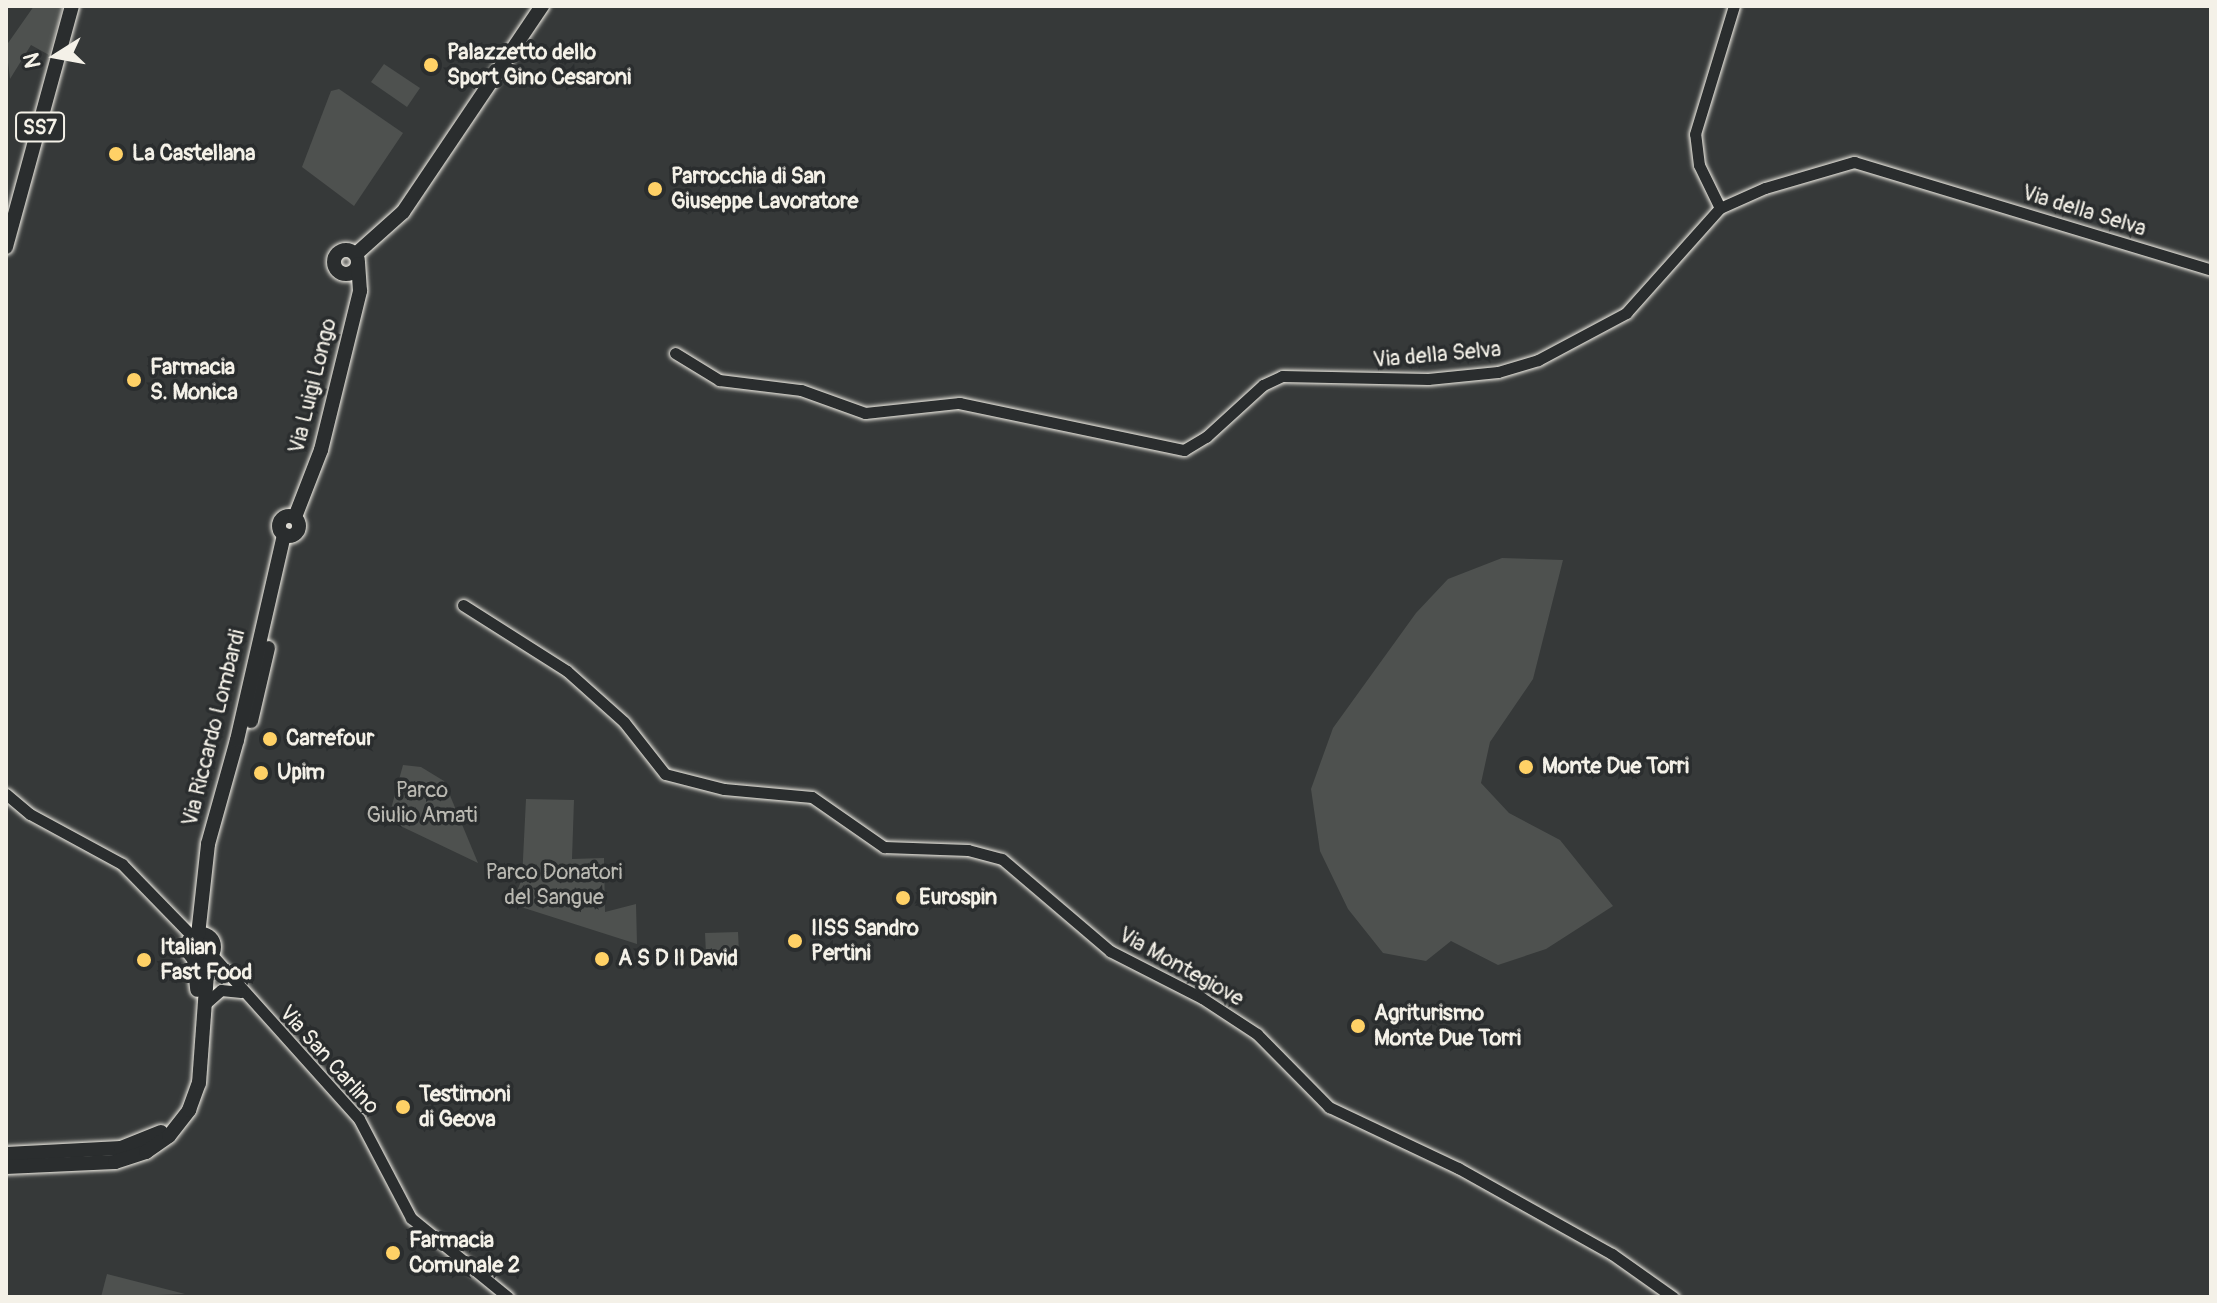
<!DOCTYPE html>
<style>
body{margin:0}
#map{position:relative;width:2217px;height:1303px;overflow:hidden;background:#363939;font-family:Pangolin,sans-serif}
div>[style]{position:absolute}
.green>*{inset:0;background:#4e514f}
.roads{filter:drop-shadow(0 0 2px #f4f1e8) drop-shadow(0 0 2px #f4f1e8)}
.minor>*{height:11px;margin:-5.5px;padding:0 5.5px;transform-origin:5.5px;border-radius:5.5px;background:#2a2d2e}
.major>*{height:14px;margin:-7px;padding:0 7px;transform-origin:7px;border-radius:7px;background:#2a2d2e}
.major>.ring{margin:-7px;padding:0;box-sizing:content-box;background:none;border:14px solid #2a2d2e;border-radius:50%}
.dots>*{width:22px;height:22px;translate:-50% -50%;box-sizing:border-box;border:4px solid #2a2d2e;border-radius:50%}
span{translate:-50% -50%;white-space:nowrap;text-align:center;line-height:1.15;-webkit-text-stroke:7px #2a2d2e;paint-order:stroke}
.shield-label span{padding:2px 6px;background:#2a2d2e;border:2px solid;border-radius:6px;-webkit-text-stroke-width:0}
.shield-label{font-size:20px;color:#f4f1e8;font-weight:700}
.poi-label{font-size:22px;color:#f4f1e8;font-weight:700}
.left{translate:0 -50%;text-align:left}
.street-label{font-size:22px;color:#f4f1e8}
.park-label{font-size:22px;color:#bab9b2}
.frame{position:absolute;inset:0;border:8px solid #f4f1e8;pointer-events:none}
.north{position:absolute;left:16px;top:16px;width:80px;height:80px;-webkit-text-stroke:6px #2a2d2e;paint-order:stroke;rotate:259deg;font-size:22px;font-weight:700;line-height:32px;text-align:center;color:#f4f1e8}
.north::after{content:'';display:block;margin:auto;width:28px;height:36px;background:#f4f1e8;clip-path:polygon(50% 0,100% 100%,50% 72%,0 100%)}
</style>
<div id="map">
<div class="green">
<div style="clip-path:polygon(34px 6px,63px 6px,49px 55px,31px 45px,10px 79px,6px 46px)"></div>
<div style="clip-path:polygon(384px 64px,420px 88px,407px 107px,371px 82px)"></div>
<div style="clip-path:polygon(339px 89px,403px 133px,354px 206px,302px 167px,331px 91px)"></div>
<div style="clip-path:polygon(1502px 558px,1563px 560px,1533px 679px,1490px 742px,1481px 783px,1509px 813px,1560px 840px,1613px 906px,1546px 949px,1498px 965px,1451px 941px,1426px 961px,1383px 953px,1348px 909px,1320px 851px,1311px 789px,1333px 728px,1416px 613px,1448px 579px)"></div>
<div style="clip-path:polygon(403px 765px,421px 767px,444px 781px,478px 863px,388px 820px)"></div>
<div style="clip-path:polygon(526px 799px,574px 800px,572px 859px,604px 858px,605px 912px,636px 904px,637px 944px,521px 907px,517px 891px,522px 879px)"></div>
<div style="clip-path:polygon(738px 932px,739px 953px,706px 954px,705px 933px)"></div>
<div style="clip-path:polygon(107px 1274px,185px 1294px,101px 1297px)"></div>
</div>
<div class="roads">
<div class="minor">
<div style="left:1720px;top:208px;width:48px;rotate:-116deg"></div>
<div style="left:1699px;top:165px;width:31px;rotate:-97deg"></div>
<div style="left:1695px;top:134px;width:134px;rotate:-73.1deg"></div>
<div style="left:675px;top:353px;width:52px;rotate:31.5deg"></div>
<div style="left:719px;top:380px;width:83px;rotate:7deg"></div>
<div style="left:801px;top:390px;width:68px;rotate:19.8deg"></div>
<div style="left:865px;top:413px;width:95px;rotate:-6.1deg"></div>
<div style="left:959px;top:403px;width:230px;rotate:11.8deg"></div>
<div style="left:1184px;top:450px;width:26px;rotate:-31deg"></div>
<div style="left:1206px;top:437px;width:77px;rotate:-42.4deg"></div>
<div style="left:1263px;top:385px;width:21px;rotate:-25deg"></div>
<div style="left:1282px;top:376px;width:146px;rotate:1.2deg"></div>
<div style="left:1428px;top:379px;width:70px;rotate:-5.7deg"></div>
<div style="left:1498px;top:372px;width:42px;rotate:-16.7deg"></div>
<div style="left:1538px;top:360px;width:100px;rotate:-28.1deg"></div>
<div style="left:1626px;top:313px;width:141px;rotate:-48.2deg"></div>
<div style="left:1720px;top:208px;width:49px;rotate:-24deg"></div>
<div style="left:1765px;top:188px;width:93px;rotate:-16.3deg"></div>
<div style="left:1854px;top:162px;width:373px;rotate:16.8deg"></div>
<div style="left:463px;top:605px;width:123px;rotate:32.4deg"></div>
<div style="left:567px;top:671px;width:76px;rotate:41.8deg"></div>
<div style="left:624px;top:722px;width:66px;rotate:51.7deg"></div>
<div style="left:665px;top:774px;width:61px;rotate:14.3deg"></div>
<div style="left:724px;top:789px;width:88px;rotate:5.2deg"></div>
<div style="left:812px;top:797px;width:88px;rotate:34.8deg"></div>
<div style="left:884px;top:847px;width:84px;rotate:2deg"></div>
<div style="left:968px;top:850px;width:35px;rotate:15deg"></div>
<div style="left:1002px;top:859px;width:142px;rotate:40.4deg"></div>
<div style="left:1110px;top:951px;width:103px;rotate:27.1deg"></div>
<div style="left:1202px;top:998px;width:66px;rotate:33.2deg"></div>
<div style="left:1257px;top:1034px;width:103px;rotate:45.4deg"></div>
<div style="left:1329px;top:1107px;width:143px;rotate:25.3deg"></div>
<div style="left:1458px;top:1168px;width:176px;rotate:29.2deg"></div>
<div style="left:1612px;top:1254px;width:75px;rotate:35.2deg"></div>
<div style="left:6px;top:794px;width:31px;rotate:40deg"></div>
<div style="left:30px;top:814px;width:105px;rotate:28.5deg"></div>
<div style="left:122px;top:864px;width:102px;rotate:45.8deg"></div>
<div style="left:212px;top:955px;width:220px;rotate:48.1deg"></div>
<div style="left:359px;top:1119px;width:112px;rotate:62.3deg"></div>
<div style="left:411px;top:1218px;width:125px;rotate:39.2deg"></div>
<div style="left:205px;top:1004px;width:21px;rotate:-41deg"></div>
<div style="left:221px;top:990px;width:20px;rotate:6deg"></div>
</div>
<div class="major">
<div style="left:6px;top:247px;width:250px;rotate:-74.7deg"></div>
<div class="ring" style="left:334px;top:250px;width:10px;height:10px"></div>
<div style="left:356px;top:254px;width:63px;rotate:-41.8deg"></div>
<div style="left:403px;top:212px;width:249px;rotate:-56deg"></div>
<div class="ring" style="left:279px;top:516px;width:6px;height:6px"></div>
<div style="left:295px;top:517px;width:72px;rotate:-68.8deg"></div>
<div style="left:321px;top:450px;width:164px;rotate:-76.2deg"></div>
<div style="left:360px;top:291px;width:27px;rotate:-94deg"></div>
<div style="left:251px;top:721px;width:75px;rotate:-76.9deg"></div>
<div class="ring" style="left:188px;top:934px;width:12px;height:12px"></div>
<div style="left:198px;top:935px;width:92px;rotate:-83.7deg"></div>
<div style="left:208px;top:844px;width:108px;rotate:-74.4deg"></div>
<div style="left:237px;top:740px;width:211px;rotate:-77.1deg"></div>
<div style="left:194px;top:959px;width:31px;rotate:84deg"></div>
<div style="left:6px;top:1154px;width:115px;rotate:-3deg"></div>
<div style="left:121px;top:1148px;width:43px;rotate:-21.8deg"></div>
<div style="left:6px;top:1167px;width:109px;rotate:-2.6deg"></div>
<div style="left:115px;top:1162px;width:33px;rotate:-18deg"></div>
<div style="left:146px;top:1152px;width:28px;rotate:-35deg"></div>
<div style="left:169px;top:1136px;width:33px;rotate:-52deg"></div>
<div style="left:189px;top:1110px;width:29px;rotate:-70deg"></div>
<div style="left:199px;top:1083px;width:124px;rotate:-85.8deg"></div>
</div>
</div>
<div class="dots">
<div style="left:431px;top:65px;background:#ffd166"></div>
<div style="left:116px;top:154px;background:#ffd166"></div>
<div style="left:655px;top:189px;background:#ffd166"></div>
<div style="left:134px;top:380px;background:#ffd166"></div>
<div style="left:270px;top:739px;background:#ffd166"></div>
<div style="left:1526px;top:767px;background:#ffd166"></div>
<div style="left:261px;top:773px;background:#ffd166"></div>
<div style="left:903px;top:898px;background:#ffd166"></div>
<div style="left:795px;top:941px;background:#ffd166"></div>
<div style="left:602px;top:959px;background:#ffd166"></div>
<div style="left:144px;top:960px;background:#ffd166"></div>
<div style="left:1358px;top:1026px;background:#ffd166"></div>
<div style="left:403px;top:1107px;background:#ffd166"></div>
<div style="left:393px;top:1253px;background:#ffd166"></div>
</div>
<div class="shield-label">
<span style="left:40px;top:127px">SS7</span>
</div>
<div class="poi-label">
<span class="left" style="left:447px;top:65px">Palazzetto dello<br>Sport Gino Cesaroni</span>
<span class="left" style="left:132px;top:154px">La Castellana</span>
<span class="left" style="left:671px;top:189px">Parrocchia di San<br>Giuseppe Lavoratore</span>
<span class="left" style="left:150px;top:380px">Farmacia<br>S. Monica</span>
<span class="left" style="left:286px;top:739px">Carrefour</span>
<span class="left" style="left:1542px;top:767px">Monte Due Torri</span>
<span class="left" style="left:277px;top:773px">Upim</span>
<span class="left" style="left:919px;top:898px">Eurospin</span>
<span class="left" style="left:811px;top:941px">IISS Sandro<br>Pertini</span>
<span class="left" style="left:160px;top:960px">Italian<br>Fast Food</span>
<span class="left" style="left:618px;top:959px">A S D Il David</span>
<span class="left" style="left:1374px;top:1026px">Agriturismo<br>Monte Due Torri</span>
<span class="left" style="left:419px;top:1107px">Testimoni<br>di Geova</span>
<span class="left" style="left:409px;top:1253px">Farmacia<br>Comunale 2</span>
</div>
<div class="street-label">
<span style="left:2084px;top:211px;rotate:17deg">Via della Selva</span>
<span style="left:1437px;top:355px;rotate:-5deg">Via della Selva</span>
<span style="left:313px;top:386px;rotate:-76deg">Via Luigi Longo</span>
<span style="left:214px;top:728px;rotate:-76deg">Via Riccardo Lombardi</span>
<span style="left:1181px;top:967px;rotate:29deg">Via Montegiove</span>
<span style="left:329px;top:1060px;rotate:48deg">Via San Carlino</span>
</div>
<div class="park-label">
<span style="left:422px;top:803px">Parco<br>Giulio Amati</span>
<span style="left:554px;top:885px">Parco Donatori<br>del Sangue</span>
</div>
<div class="frame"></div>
<div class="north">N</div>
</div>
